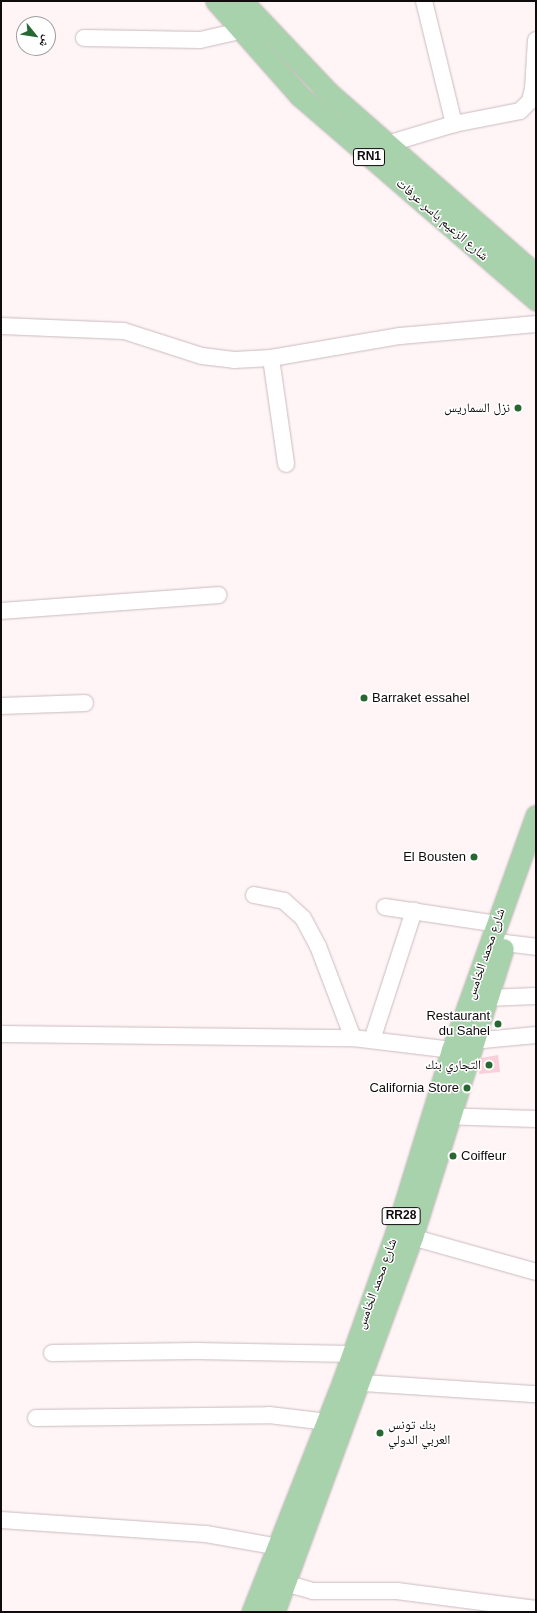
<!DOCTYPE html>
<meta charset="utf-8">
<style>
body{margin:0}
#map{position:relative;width:537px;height:1613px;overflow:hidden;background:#fff5f7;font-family:Arial,"Noto Naskh Arabic",sans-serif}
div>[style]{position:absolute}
.building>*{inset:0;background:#f9cfd9}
.roads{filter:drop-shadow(0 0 1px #cabbbf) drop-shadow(0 0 1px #cabbbf)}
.minor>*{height:16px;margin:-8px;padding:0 8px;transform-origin:8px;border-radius:8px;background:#fff}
.major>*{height:21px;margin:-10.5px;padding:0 10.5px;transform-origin:10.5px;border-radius:10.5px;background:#a7d2ac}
.dots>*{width:11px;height:11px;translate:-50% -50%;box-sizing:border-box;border:2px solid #fff;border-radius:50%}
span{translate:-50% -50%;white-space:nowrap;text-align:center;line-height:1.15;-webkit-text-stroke:3px #fff;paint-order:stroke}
.shield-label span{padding:1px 3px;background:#fff;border:1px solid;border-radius:3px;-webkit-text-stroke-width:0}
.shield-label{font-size:12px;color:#100b0c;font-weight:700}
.street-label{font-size:13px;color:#100b0c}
.poi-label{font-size:13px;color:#100b0c}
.right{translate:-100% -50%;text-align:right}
.left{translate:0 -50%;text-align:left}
.frame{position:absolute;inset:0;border:2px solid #100b0c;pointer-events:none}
.north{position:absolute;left:16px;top:16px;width:40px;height:40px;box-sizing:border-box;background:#fff;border:1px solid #9f9d9e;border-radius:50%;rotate:120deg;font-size:11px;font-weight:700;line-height:16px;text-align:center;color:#100b0c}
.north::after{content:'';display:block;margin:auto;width:14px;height:18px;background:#276832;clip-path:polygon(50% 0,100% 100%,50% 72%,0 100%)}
</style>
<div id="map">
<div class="building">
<div style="clip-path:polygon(498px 1055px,500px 1072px,479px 1074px,481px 1058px)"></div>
</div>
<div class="roads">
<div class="minor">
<div style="left:424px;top:1px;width:127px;rotate:76.3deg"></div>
<div style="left:84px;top:38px;width:116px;rotate:1deg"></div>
<div style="left:200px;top:40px;width:41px;rotate:-12.7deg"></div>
<div style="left:384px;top:145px;width:73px;rotate:-16.7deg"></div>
<div style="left:454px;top:124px;width:67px;rotate:-11.1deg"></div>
<div style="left:520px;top:111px;width:14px;rotate:-45deg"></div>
<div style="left:530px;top:101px;width:12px;rotate:-76deg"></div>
<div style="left:533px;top:89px;width:49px;rotate:-86.5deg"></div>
<div style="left:1px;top:326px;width:123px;rotate:2.3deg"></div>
<div style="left:124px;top:331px;width:82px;rotate:17.8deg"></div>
<div style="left:202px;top:356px;width:32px;rotate:7deg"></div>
<div style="left:234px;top:360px;width:37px;rotate:-3deg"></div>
<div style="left:271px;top:358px;width:131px;rotate:-9.7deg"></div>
<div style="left:400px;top:336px;width:137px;rotate:-5deg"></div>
<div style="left:271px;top:358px;width:107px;rotate:81.9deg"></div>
<div style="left:1px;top:611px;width:218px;rotate:-4.2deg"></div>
<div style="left:1px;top:706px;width:84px;rotate:-2deg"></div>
<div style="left:254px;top:895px;width:31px;rotate:11deg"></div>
<div style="left:284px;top:901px;width:25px;rotate:42deg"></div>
<div style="left:303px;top:918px;width:32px;rotate:62deg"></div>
<div style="left:318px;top:946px;width:98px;rotate:69.2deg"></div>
<div style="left:385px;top:907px;width:113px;rotate:8.6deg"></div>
<div style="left:505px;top:943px;width:31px;rotate:7deg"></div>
<div style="left:486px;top:998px;width:50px;rotate:-2.3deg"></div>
<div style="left:1px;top:1034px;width:352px;rotate:0.7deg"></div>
<div style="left:353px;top:1038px;width:100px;rotate:6.9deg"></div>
<div style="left:372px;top:1040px;width:136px;rotate:-72deg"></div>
<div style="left:473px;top:1041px;width:63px;rotate:-5.4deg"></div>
<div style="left:440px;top:1116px;width:96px;rotate:1.8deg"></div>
<div style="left:401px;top:1234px;width:140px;rotate:15.7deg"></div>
<div style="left:52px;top:1353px;width:144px;rotate:-0.8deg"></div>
<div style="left:196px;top:1351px;width:156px;rotate:1.1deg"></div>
<div style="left:348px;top:1382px;width:188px;rotate:3.7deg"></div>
<div style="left:36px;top:1418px;width:233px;rotate:-0.7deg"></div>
<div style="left:269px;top:1415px;width:59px;rotate:6.8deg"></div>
<div style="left:1px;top:1520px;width:205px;rotate:3.9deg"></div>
<div style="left:206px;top:1534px;width:75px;rotate:10deg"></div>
<div style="left:274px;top:1580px;width:41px;rotate:15.8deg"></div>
<div style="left:313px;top:1591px;width:84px"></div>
<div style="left:397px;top:1591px;width:140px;rotate:7.4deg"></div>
</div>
<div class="major">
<div style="left:216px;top:1px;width:127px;rotate:48.5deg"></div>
<div style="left:300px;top:96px;width:312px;rotate:40.8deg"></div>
<div style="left:242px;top:1px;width:125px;rotate:46.6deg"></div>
<div style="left:328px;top:92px;width:277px;rotate:41.3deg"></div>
<div style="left:252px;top:1612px;width:248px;rotate:-68.5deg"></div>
<div style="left:343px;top:1381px;width:158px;rotate:-70.4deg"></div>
<div style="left:396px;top:1232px;width:190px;rotate:-72.9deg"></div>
<div style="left:452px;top:1050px;width:249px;rotate:-70.3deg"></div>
<div style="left:274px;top:1612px;width:400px;rotate:-69.8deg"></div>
<div style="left:412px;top:1237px;width:302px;rotate:-72.5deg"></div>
</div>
</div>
<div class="dots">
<div style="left:518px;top:408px;background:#276832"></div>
<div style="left:364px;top:698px;background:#276832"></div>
<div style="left:474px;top:857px;background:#276832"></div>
<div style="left:498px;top:1024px;background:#276832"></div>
<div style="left:489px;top:1065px;background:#276832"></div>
<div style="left:467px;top:1088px;background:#276832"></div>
<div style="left:453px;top:1156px;background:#276832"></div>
<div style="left:380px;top:1433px;background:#276832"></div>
</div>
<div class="shield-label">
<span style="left:369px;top:157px">RN1</span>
<span style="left:401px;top:1216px">RR28</span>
</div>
<div class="street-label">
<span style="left:442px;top:220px;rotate:41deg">شارع الزعيم ياسر عرفات</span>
<span style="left:486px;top:954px;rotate:-71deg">شارع محمد الخامس</span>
<span style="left:377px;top:1284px;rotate:-70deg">شارع محمد الخامس</span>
</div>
<div class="poi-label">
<span class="right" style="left:510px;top:408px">نزل السماريس</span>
<span class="left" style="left:372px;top:698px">Barraket essahel</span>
<span class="right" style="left:466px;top:857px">El Bousten</span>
<span class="right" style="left:490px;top:1024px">Restaurant<br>du Sahel</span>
<span class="right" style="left:481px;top:1065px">التجاري بنك</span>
<span class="right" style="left:459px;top:1088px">California Store</span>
<span class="left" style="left:461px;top:1156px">Coiffeur</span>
<span class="left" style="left:388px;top:1433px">بنك تونس<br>العربي الدولي</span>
</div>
<div class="frame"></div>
<div class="north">ش</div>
</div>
